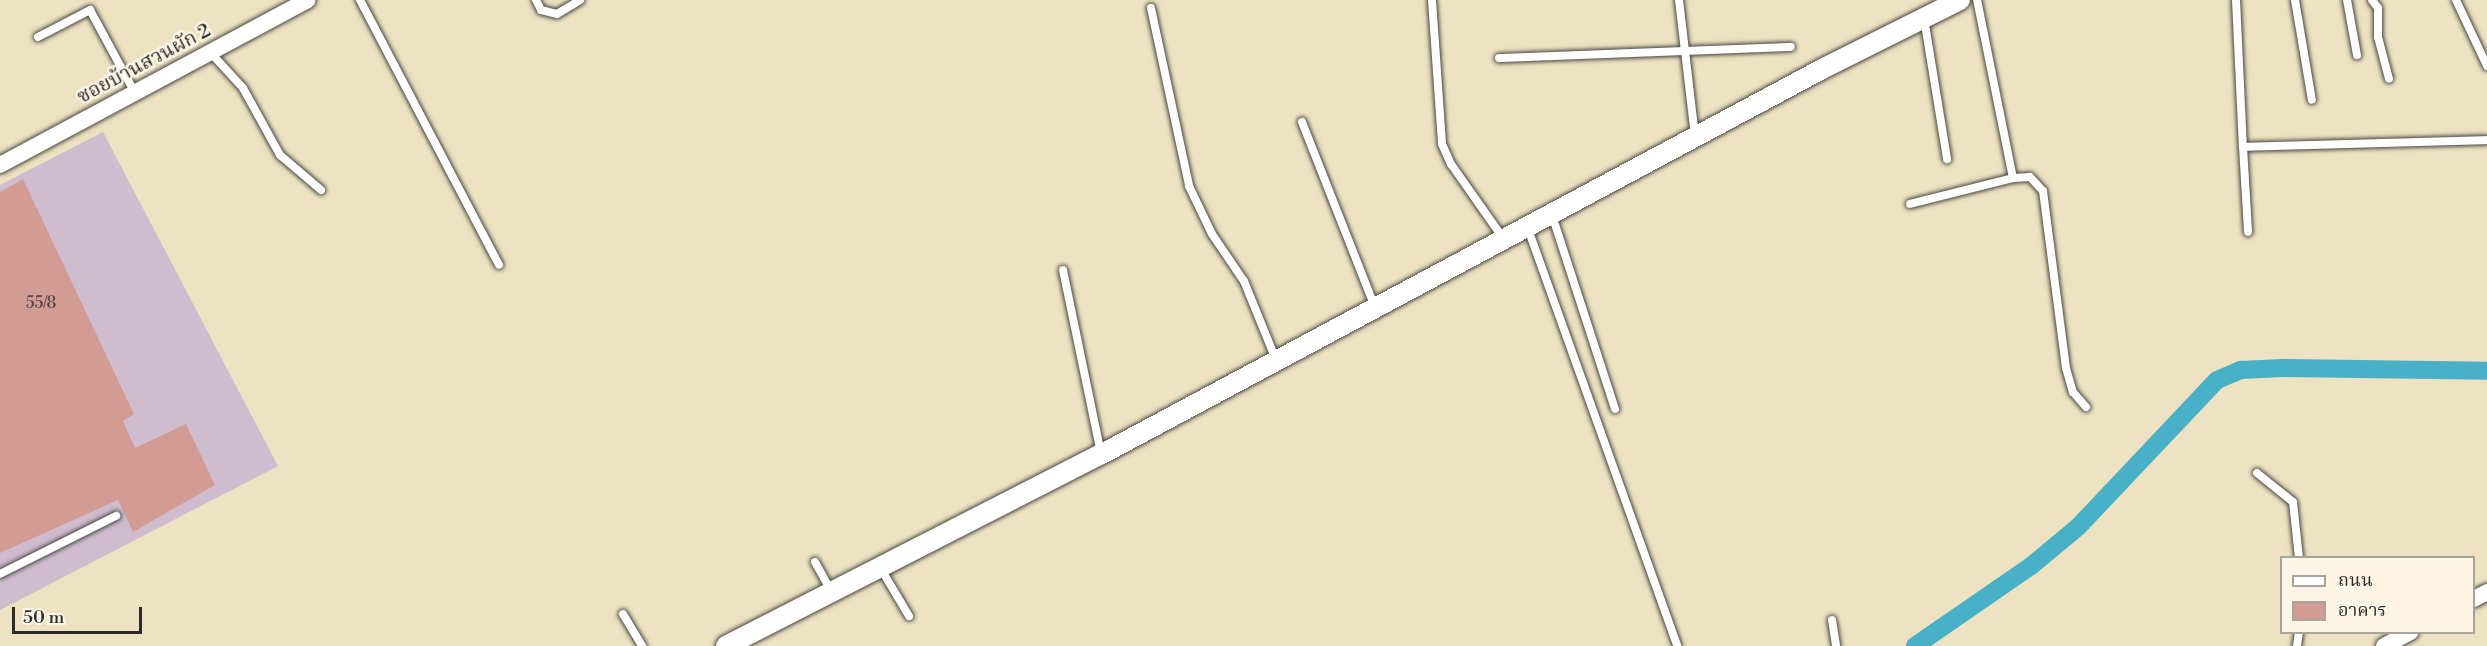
<!DOCTYPE html>
<meta charset="utf-8">
<style>
body{margin:0}
#map{position:relative;width:2487px;height:646px;overflow:hidden;background:#ede2c1;font-family:"Libre Bodoni","Noto Serif Thai",serif}
div>[style]{position:absolute}
.industrial>*{inset:0;background:#cfbdcf}
.canal>*{height:18px;margin:-9px;padding:0 9px;transform-origin:9px;border-radius:9px;background:#48b1c7}
.building>*{inset:0;background:#d29c95}
.roads{filter:drop-shadow(0 0 2px #484642) drop-shadow(0 0 2px #484642)}
.service>*{height:8px;margin:-4px;padding:0 4px;transform-origin:4px;border-radius:4px;background:#fff}
.minor>*{height:16px;margin:-8px;padding:0 8px;transform-origin:8px;border-radius:8px;background:#fff}
.tertiary>*{height:20px;margin:-10px;padding:0 10px;transform-origin:10px;border-radius:10px;background:#fff}
span{translate:-50% -50%;white-space:nowrap;text-align:center;line-height:1.15;-webkit-text-stroke:5px #fcf5e5;paint-order:stroke}
.number-label{font-size:16px;color:#554746}
.number-label span{-webkit-text-stroke-width:0}
.street-label{font-size:20px;color:#2b2b2b}
.legend{position:absolute;left:2280px;top:556px;width:195px;height:78px;box-sizing:border-box;background:#fcf5e5;border:2px solid #a8a49b;margin:0;padding:8px 10px;list-style:none;font-size:18px;color:#2b2b2b}
.legend li{display:flex;align-items:center;gap:12px;height:30px}
.legend b{width:30px;border:2px solid #a8a49b}
.scale{position:absolute;left:12px;top:607px;width:130px;height:27px;box-sizing:border-box;border:3px solid #2b2b2b;border-top:0;padding-left:8px;font-size:18px;line-height:21px;white-space:nowrap;color:#2b2b2b;-webkit-text-stroke:4px #fcf5e5;paint-order:stroke}
</style>
<div id="map">
<div class="industrial">
<div style="clip-path:polygon(103px 132px,278px 466px,0 610px,0 185px)"></div>
</div>
<div class="canal">
<div style="left:1915px;top:646px;width:141px;rotate:-34.6deg"></div>
<div style="left:2031px;top:566px;width:61px;rotate:-39.7deg"></div>
<div style="left:2078px;top:527px;width:202px;rotate:-46.6deg"></div>
<div style="left:2217px;top:380px;width:26px;rotate:-23deg"></div>
<div style="left:2241px;top:370px;width:41px;rotate:-2.8deg"></div>
<div style="left:2282px;top:368px;width:205px;rotate:0.8deg"></div>
</div>
<div class="building">
<div style="clip-path:polygon(23px 179px,134px 414px,123px 421px,135px 448px,186px 424px,215px 485px,133px 532px,118px 500px,0 553px,0 192px)"></div>
</div>
<div class="roads">
<div class="service">
<div style="left:360px;top:0;width:299px;rotate:62.3deg"></div>
<div style="left:536px;top:0;width:11px;rotate:63deg"></div>
<div style="left:541px;top:10px;width:16px;rotate:14deg"></div>
<div style="left:557px;top:14px;width:27px;rotate:-31deg"></div>
<div style="left:1432px;top:0;width:144px;rotate:86deg"></div>
<div style="left:1442px;top:144px;width:22px;rotate:66deg"></div>
<div style="left:1451px;top:164px;width:90px;rotate:54.9deg"></div>
<div style="left:1679px;top:0;width:138px;rotate:83.3deg"></div>
<div style="left:2236px;top:0;width:147px;rotate:87.3deg"></div>
<div style="left:2243px;top:147px;width:244px;rotate:-1.6deg"></div>
<div style="left:2295px;top:0;width:101px;rotate:80.4deg"></div>
<div style="left:2347px;top:0;width:56px;rotate:79.7deg"></div>
<div style="left:2372px;top:0;width:10px;rotate:53deg"></div>
<div style="left:2378px;top:8px;width:29px;rotate:90deg"></div>
<div style="left:2378px;top:37px;width:43px;rotate:75.3deg"></div>
<div style="left:2456px;top:0;width:73px;rotate:64.8deg"></div>
<div style="left:1151px;top:8px;width:182px;rotate:77.9deg"></div>
<div style="left:1189px;top:186px;width:53px;rotate:64.4deg"></div>
<div style="left:1212px;top:234px;width:57px;rotate:55.8deg"></div>
<div style="left:1244px;top:281px;width:85px;rotate:67.9deg"></div>
<div style="left:1924px;top:18px;width:143px;rotate:80.7deg"></div>
<div style="left:38px;top:37px;width:59px;rotate:-27.4deg"></div>
<div style="left:90px;top:10px;width:94px;rotate:61.5deg"></div>
<div style="left:210px;top:52px;width:49px;rotate:47.5deg"></div>
<div style="left:243px;top:88px;width:77px;rotate:61.1deg"></div>
<div style="left:280px;top:155px;width:54px;rotate:40.5deg"></div>
<div style="left:1499px;top:58px;width:292px;rotate:-2.2deg"></div>
<div style="left:1302px;top:122px;width:199px;rotate:68.5deg"></div>
<div style="left:2243px;top:147px;width:85px;rotate:86.6deg"></div>
<div style="left:2013px;top:178px;width:17px;rotate:-3deg"></div>
<div style="left:2030px;top:177px;width:19px;rotate:47deg"></div>
<div style="left:2043px;top:191px;width:178px;rotate:82.6deg"></div>
<div style="left:2066px;top:368px;width:25px;rotate:74deg"></div>
<div style="left:2073px;top:392px;width:20px;rotate:49deg"></div>
<div style="left:1910px;top:204px;width:106px;rotate:-14.2deg"></div>
<div style="left:2013px;top:178px;width:182px;rotate:-101.4deg"></div>
<div style="left:1552px;top:215px;width:204px;rotate:72deg"></div>
<div style="left:1527px;top:226px;width:446px;rotate:70.3deg"></div>
<div style="left:1063px;top:270px;width:187px;rotate:78.3deg"></div>
<div style="left:2257px;top:473px;width:46px;rotate:38.9deg"></div>
<div style="left:2293px;top:502px;width:56px;rotate:83.9deg"></div>
<div style="left:815px;top:562px;width:35px;rotate:61deg"></div>
<div style="left:881px;top:569px;width:55px;rotate:59.2deg"></div>
<div style="left:0;top:574px;width:130px;rotate:-26.6deg"></div>
<div style="left:623px;top:614px;width:37px;rotate:59deg"></div>
<div style="left:1832px;top:620px;width:26px;rotate:81deg"></div>
<div style="left:2297px;top:646px;width:14px;rotate:-82deg"></div>
</div>
<div class="minor">
<div style="left:0;top:165px;width:349px;rotate:-28.2deg"></div>
<div style="left:2474px;top:599px;width:15px;rotate:-28deg"></div>
<div style="left:2384px;top:646px;width:30px;rotate:-28deg"></div>
</div>
<div class="tertiary">
<div style="left:726px;top:646px;width:422px;rotate:-27.1deg"></div>
<div style="left:1102px;top:454px;width:819px;rotate:-28.13deg"></div>
<div style="left:1824px;top:68px;width:152px;rotate:-26.6deg"></div>
</div>
</div>
<div class="number-label">
<span style="left:41px;top:303px">55/8</span>
</div>
<div class="street-label">
<span style="left:144px;top:64px;rotate:-28deg">ซอยบ้านสวนผัก 2</span>
</div>
<ul class="legend">
<li><b style="height:8px;background:#fff"></b>ถนน</li>
<li><b style="height:16px;background:#d29c95"></b>อาคาร</li>
</ul>
<div class="scale">50 m</div>
</div>
